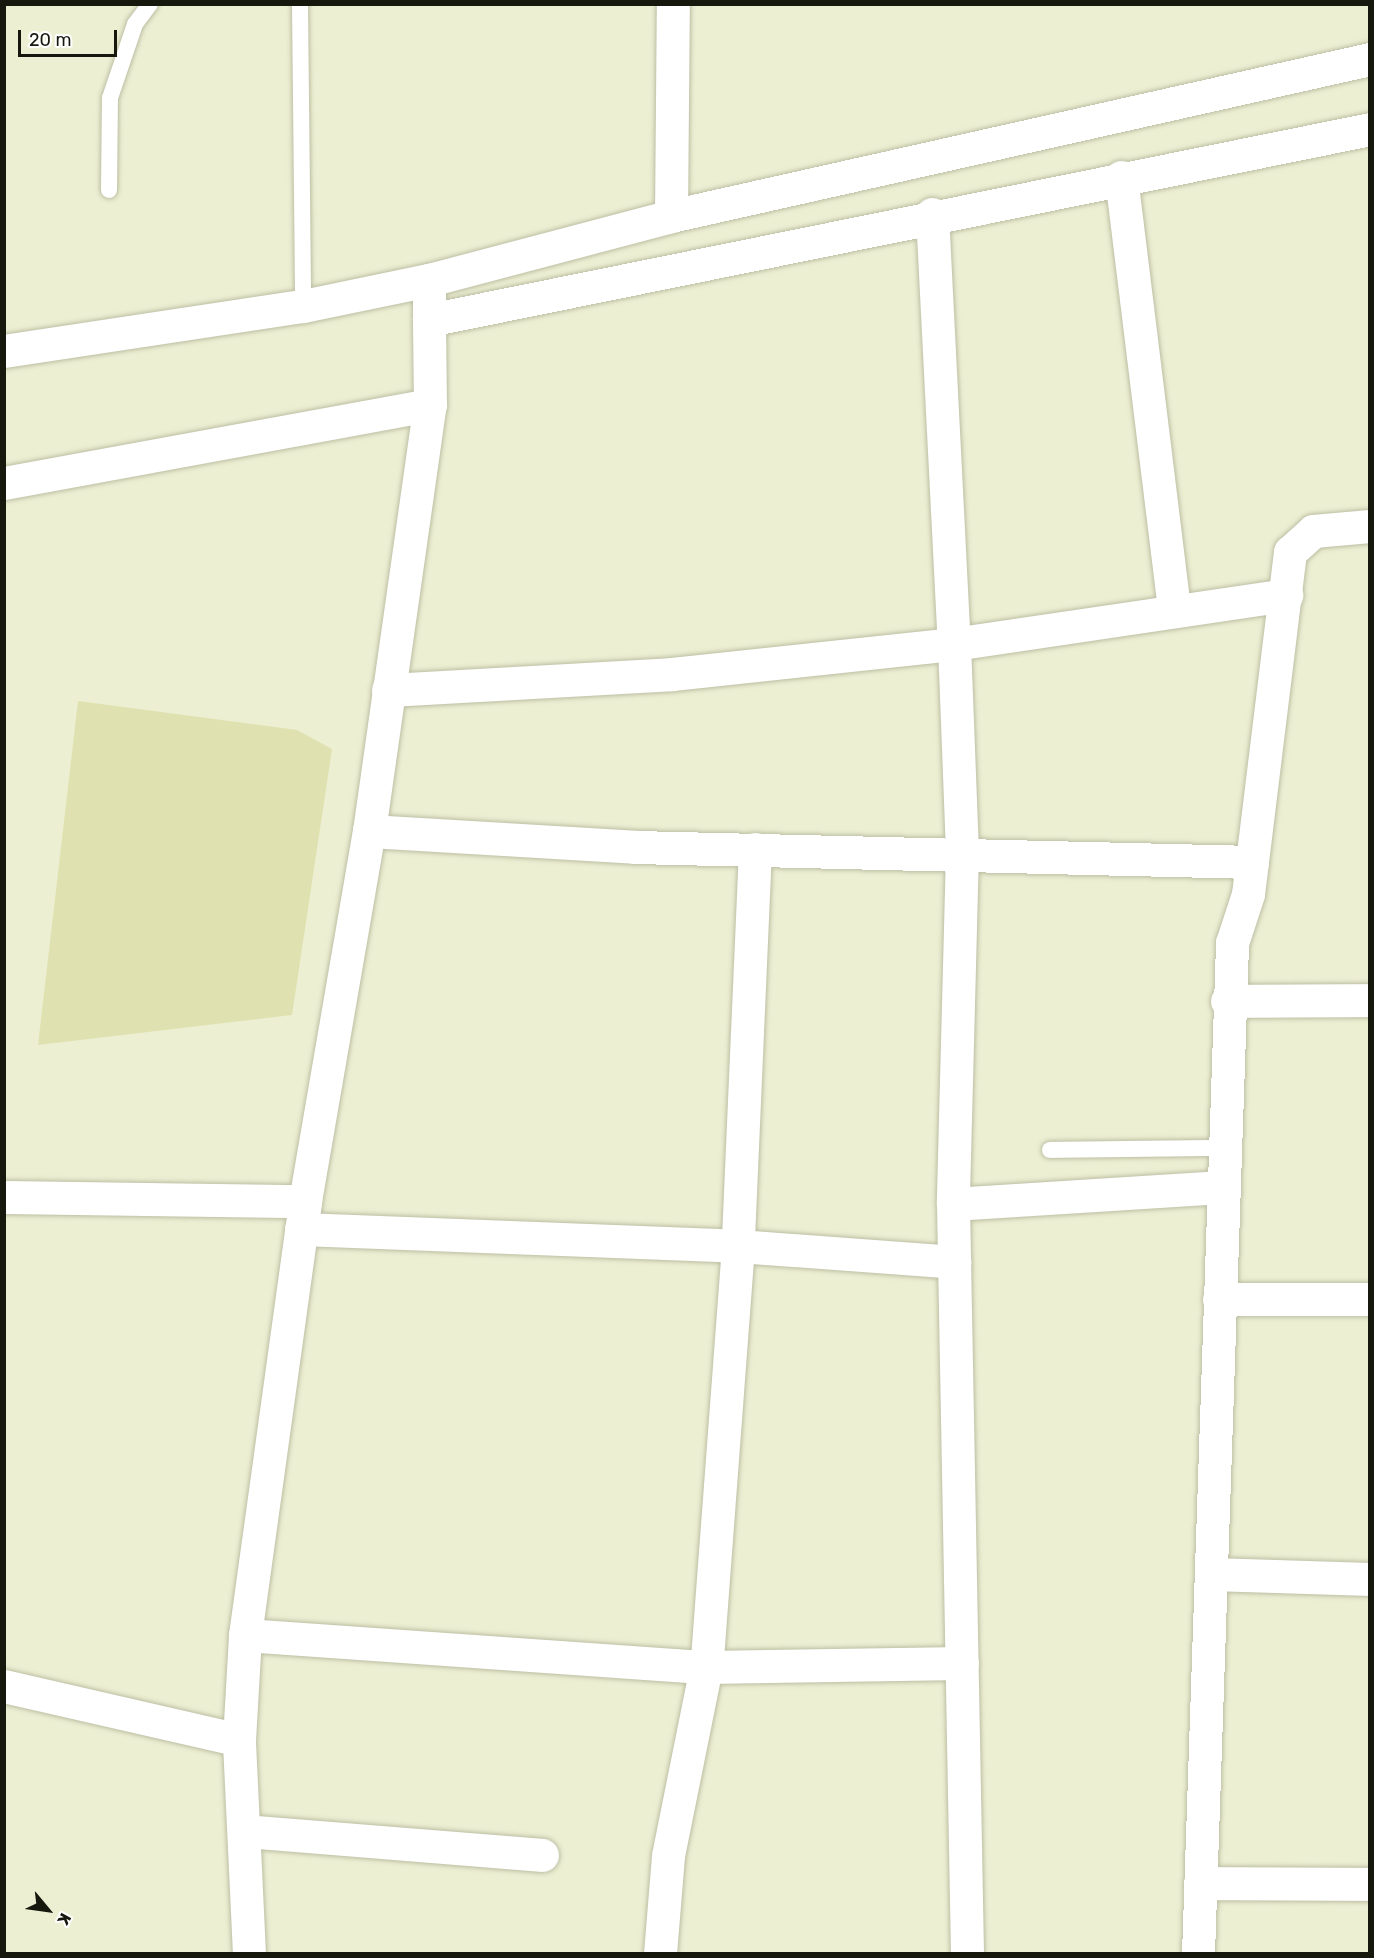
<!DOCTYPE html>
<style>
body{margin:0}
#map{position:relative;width:1374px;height:1958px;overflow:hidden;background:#ecefd2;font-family:Rubik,sans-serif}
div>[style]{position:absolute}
.green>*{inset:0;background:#dfe2b0}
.roads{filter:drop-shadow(0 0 2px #bdbfa4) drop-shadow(0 0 2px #bdbfa4)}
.lane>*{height:16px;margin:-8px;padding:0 8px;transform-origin:8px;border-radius:8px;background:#fff}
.street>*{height:33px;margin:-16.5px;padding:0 16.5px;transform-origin:16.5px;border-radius:16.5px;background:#fff}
.secondary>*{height:33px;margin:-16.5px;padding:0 16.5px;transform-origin:16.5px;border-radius:16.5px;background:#fff}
span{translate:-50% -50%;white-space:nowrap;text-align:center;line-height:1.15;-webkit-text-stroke:5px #fff;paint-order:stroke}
.frame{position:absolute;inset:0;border:6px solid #16170d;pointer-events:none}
.north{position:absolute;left:18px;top:1880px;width:60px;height:60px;-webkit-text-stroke:4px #fff;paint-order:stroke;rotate:119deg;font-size:16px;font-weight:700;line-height:24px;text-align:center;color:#16170d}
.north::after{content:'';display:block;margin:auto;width:21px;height:27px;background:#16170d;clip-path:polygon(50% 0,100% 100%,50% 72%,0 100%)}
.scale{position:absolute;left:18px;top:30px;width:99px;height:27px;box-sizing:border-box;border:3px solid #16170d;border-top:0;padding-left:8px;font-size:18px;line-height:21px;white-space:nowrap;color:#16170d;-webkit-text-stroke:4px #fff;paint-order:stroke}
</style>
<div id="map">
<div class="green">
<div style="clip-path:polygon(78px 701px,297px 730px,332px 749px,292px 1015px,38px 1045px)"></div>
</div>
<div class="roads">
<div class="lane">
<div style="left:300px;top:4px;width:302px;rotate:89.4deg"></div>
<div style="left:109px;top:190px;width:92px;rotate:-89.4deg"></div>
<div style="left:110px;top:98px;width:78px;rotate:-71.3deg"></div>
<div style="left:135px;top:24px;width:25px;rotate:-53deg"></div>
<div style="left:1050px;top:1150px;width:172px;rotate:-0.7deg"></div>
</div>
<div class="street">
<div style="left:1121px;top:177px;width:437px;rotate:83deg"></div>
<div style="left:932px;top:214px;width:431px;rotate:87.1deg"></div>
<div style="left:954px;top:644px;width:336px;rotate:-8.4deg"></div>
<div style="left:671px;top:216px;width:212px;rotate:-89.5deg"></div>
<div style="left:4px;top:483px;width:433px;rotate:-10.4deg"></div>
<div style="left:388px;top:690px;width:284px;rotate:-3.2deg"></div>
<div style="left:672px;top:674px;width:284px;rotate:-6.1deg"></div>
<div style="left:954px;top:644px;width:207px;rotate:87.8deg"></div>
<div style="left:962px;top:851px;width:353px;rotate:91.5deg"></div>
<div style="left:953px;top:1204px;width:750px;rotate:88.93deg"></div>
<div style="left:369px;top:831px;width:266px;rotate:3.4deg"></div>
<div style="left:635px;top:847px;width:617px;rotate:1.39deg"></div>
<div style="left:755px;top:849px;width:397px;rotate:92.5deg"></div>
<div style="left:738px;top:1246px;width:422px;rotate:94.3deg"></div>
<div style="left:706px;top:1667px;width:256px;rotate:-0.9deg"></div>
<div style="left:1227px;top:1001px;width:143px;rotate:-0.4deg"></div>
<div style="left:4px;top:1197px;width:301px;rotate:0.8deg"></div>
<div style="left:953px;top:1204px;width:269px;rotate:-3.6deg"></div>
<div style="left:301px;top:1229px;width:437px;rotate:2.2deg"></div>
<div style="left:738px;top:1246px;width:217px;rotate:4.2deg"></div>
<div style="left:1219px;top:1299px;width:151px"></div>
<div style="left:1212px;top:1574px;width:158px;rotate:1.8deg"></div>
<div style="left:245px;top:1635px;width:462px;rotate:4deg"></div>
<div style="left:706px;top:1667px;width:193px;rotate:101.4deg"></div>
<div style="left:668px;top:1856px;width:98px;rotate:94.7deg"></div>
<div style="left:4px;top:1686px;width:241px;rotate:12.9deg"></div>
<div style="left:244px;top:1831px;width:299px;rotate:4.6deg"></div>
<div style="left:1200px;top:1883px;width:170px;rotate:0.3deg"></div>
<div style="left:249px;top:1954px;width:214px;rotate:-92.7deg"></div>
<div style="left:239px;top:1740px;width:105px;rotate:-86.7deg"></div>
<div style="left:245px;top:1635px;width:438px;rotate:-82.1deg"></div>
<div style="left:305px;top:1201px;width:375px;rotate:-80.2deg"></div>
<div style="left:369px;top:831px;width:430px;rotate:-81.9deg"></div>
<div style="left:430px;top:405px;width:85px;rotate:-90.7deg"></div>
<div style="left:1198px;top:1954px;width:1012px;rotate:-88.07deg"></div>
<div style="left:1232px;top:943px;width:52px;rotate:-71.9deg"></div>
<div style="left:1248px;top:894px;width:345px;rotate:-83deg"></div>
<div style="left:1290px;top:552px;width:31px;rotate:-42deg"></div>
<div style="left:1313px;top:531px;width:57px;rotate:-5deg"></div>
</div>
<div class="secondary">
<div style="left:429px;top:280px;width:40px;rotate:90deg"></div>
<div style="left:429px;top:320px;width:960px;rotate:-11.47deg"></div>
<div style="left:4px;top:351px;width:302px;rotate:-8.6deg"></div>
<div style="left:303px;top:306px;width:129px;rotate:-11.7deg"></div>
<div style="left:429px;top:280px;width:250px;rotate:-14.8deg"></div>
<div style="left:671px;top:216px;width:716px;rotate:-12.66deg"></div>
</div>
</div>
<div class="frame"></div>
<div class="north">K</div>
<div class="scale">20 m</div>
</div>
